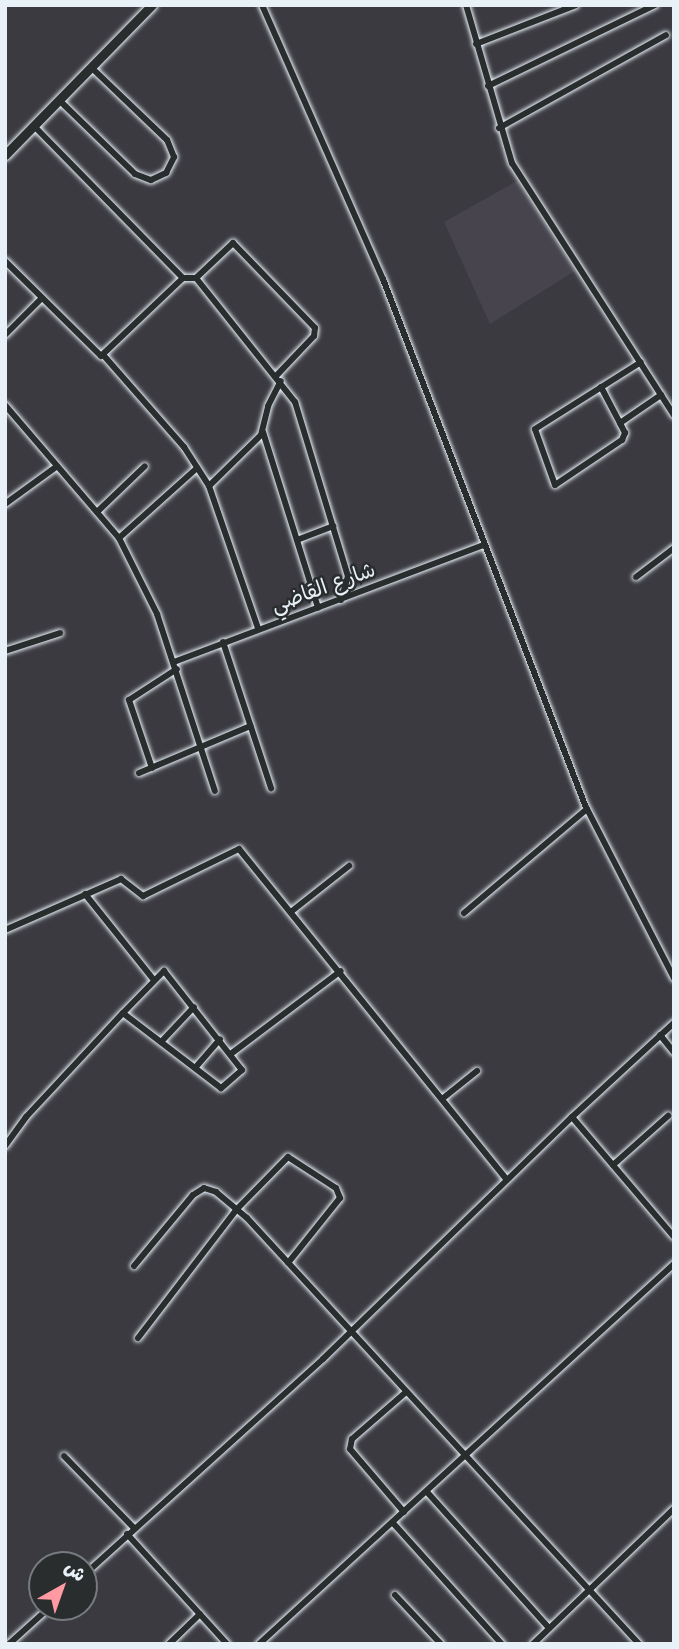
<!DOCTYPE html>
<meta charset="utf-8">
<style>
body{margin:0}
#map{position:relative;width:679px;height:1649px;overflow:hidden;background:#3b3a40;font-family:Sriracha,"Playpen Sans Arabic",sans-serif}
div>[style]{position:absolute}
.built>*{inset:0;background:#47444d}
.roads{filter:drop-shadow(0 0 2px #e8f1f8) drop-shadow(0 0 2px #e8f1f8)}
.minor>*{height:6px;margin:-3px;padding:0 3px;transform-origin:3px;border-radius:3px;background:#2a2d2e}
.secondary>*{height:9px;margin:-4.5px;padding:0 4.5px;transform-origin:4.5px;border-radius:4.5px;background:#2a2d2e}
span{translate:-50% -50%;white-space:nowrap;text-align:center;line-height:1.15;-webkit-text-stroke:5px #2a2d2e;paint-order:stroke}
.street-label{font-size:21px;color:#e8f1f8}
.frame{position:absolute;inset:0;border:7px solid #e8f1f8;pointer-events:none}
.north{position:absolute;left:28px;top:1551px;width:70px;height:70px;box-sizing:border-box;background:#2a2d2e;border:2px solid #767b7f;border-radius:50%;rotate:40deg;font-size:19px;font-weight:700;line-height:28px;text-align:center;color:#e8f1f8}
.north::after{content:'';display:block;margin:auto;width:24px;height:32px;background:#ff9aa2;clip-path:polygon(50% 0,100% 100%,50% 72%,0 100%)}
</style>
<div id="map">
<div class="built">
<div style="clip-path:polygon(517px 181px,575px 271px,490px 324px,444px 222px)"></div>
</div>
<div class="roads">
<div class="minor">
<div style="left:262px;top:5px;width:300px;rotate:66.2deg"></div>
<div style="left:383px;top:279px;width:563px;rotate:68.99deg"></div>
<div style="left:585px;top:805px;width:195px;rotate:62.8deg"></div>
<div style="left:466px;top:5px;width:165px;rotate:73.8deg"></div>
<div style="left:512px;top:163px;width:300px;rotate:57.3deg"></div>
<div style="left:476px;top:44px;width:107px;rotate:-21.3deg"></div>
<div style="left:488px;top:86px;width:186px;rotate:-25.9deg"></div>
<div style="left:59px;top:100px;width:106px;rotate:44.2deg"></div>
<div style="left:135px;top:174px;width:17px;rotate:21deg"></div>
<div style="left:151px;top:180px;width:17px;rotate:-25deg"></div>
<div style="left:166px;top:173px;width:18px;rotate:-63deg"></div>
<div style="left:174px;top:157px;width:18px;rotate:-112deg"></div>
<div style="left:167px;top:140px;width:105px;rotate:-136.2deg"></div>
<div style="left:34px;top:126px;width:213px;rotate:45.6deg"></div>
<div style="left:499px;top:128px;width:191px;rotate:-29.1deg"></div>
<div style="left:5px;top:261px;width:135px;rotate:44.7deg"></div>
<div style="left:101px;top:356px;width:113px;rotate:-43.6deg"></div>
<div style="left:183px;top:278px;width:13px"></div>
<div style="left:196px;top:278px;width:159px;rotate:51.4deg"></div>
<div style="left:295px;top:402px;width:182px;rotate:73.1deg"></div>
<div style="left:348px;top:576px;width:25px;rotate:106deg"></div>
<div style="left:196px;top:278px;width:51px;rotate:-43.4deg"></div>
<div style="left:233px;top:243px;width:118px;rotate:46deg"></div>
<div style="left:315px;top:328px;width:8px;rotate:97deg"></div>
<div style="left:314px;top:336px;width:55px;rotate:133.5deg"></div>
<div style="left:5px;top:335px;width:52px;rotate:-45deg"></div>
<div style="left:105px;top:357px;width:120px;rotate:48.7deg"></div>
<div style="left:184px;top:447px;width:46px;rotate:57.3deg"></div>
<div style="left:209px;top:486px;width:150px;rotate:71deg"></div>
<div style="left:601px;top:387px;width:43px;rotate:62.2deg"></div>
<div style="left:5px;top:405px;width:175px;rotate:49.4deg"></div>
<div style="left:119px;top:538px;width:105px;rotate:-41.9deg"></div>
<div style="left:263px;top:432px;width:184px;rotate:72.6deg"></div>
<div style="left:555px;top:485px;width:59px;rotate:-109.7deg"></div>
<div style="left:535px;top:429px;width:125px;rotate:-32.3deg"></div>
<div style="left:555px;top:485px;width:81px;rotate:-33.9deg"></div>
<div style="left:622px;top:440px;width:8px;rotate:-67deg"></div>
<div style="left:625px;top:433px;width:11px;rotate:-117deg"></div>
<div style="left:620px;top:423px;width:50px;rotate:-34.3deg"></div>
<div style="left:209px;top:486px;width:73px;rotate:-44.4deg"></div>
<div style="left:261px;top:435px;width:30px;rotate:-76deg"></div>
<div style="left:268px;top:406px;width:28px;rotate:-63deg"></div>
<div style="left:5px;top:504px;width:63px;rotate:-36deg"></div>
<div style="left:97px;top:512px;width:66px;rotate:-43.8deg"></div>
<div style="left:119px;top:538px;width:85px;rotate:63.4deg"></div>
<div style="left:157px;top:614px;width:186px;rotate:71.9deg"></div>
<div style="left:297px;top:540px;width:39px;rotate:-21deg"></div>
<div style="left:636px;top:577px;width:48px;rotate:-37.3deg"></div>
<div style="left:223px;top:642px;width:154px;rotate:71.8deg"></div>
<div style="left:5px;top:651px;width:58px;rotate:-18.1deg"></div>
<div style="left:174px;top:662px;width:330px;rotate:-20.7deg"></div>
<div style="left:152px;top:768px;width:72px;rotate:-108.7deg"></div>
<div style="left:129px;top:700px;width:57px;rotate:-32.9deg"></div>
<div style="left:139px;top:773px;width:121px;rotate:-22.9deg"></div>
<div style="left:85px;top:894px;width:110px;rotate:51.3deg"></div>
<div style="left:292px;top:911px;width:73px;rotate:-38.3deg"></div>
<div style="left:464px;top:913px;width:161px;rotate:-40.2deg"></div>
<div style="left:5px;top:930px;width:127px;rotate:-23.7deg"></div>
<div style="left:121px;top:879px;width:28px;rotate:38deg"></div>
<div style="left:143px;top:896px;width:107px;rotate:-26.1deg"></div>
<div style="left:239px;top:849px;width:424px;rotate:51deg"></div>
<div style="left:660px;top:1035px;width:22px;rotate:51deg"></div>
<div style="left:161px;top:1042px;width:48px;rotate:-46.7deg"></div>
<div style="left:232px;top:1053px;width:136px;rotate:-37deg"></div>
<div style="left:195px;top:1068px;width:38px;rotate:-49deg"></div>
<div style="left:442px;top:1099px;width:45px;rotate:-38.7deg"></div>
<div style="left:572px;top:1117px;width:139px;rotate:-42.7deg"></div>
<div style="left:5px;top:1146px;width:36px;rotate:-54deg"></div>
<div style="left:26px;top:1117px;width:142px;rotate:-47deg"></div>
<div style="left:123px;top:1013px;width:59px;rotate:-45.7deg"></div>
<div style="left:164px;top:971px;width:126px;rotate:51.8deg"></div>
<div style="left:242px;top:1070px;width:28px;rotate:139deg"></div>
<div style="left:221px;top:1088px;width:123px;rotate:-142.6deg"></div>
<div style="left:613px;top:1165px;width:74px;rotate:-41.7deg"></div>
<div style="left:134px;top:1266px;width:92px;rotate:-50.3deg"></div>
<div style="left:193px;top:1195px;width:13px;rotate:-32deg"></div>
<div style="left:204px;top:1188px;width:13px;rotate:18deg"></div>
<div style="left:216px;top:1192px;width:40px;rotate:40deg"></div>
<div style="left:247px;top:1218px;width:579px;rotate:47.38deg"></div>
<div style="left:138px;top:1338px;width:163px;rotate:-52.5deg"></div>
<div style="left:237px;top:1209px;width:73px;rotate:-45.6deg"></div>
<div style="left:288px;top:1157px;width:57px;rotate:32.9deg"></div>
<div style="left:336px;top:1188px;width:11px;rotate:68deg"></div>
<div style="left:340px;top:1198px;width:83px;rotate:128.7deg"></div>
<div style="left:64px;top:1456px;width:100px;rotate:45.8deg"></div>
<div style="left:427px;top:1492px;width:183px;rotate:48.1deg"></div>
<div style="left:404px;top:1512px;width:83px;rotate:-130.6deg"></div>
<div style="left:350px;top:1449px;width:10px;rotate:-79deg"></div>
<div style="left:352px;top:1439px;width:72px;rotate:-41deg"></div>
<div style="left:393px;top:1523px;width:163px;rotate:48deg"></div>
<div style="left:127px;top:1534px;width:149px;rotate:47.7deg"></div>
<div style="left:84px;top:1575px;width:322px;rotate:-42.1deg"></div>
<div style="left:323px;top:1359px;width:347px;rotate:-44.2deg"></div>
<div style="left:572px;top:1117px;width:157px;rotate:49.6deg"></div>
<div style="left:395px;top:1595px;width:67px;rotate:46.8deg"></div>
<div style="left:9px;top:1644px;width:55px;rotate:-42.1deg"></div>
<div style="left:169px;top:1644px;width:43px;rotate:-44.1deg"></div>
<div style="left:259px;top:1644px;width:563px;rotate:-42.48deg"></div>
<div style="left:533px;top:1644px;width:195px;rotate:-43.8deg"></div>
</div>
<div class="secondary">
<div style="left:5px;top:155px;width:210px;rotate:-45.6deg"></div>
</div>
</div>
<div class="street-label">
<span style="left:323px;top:587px;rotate:-20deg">شارع القاضي</span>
</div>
<div class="frame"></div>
<div class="north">ش</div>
</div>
